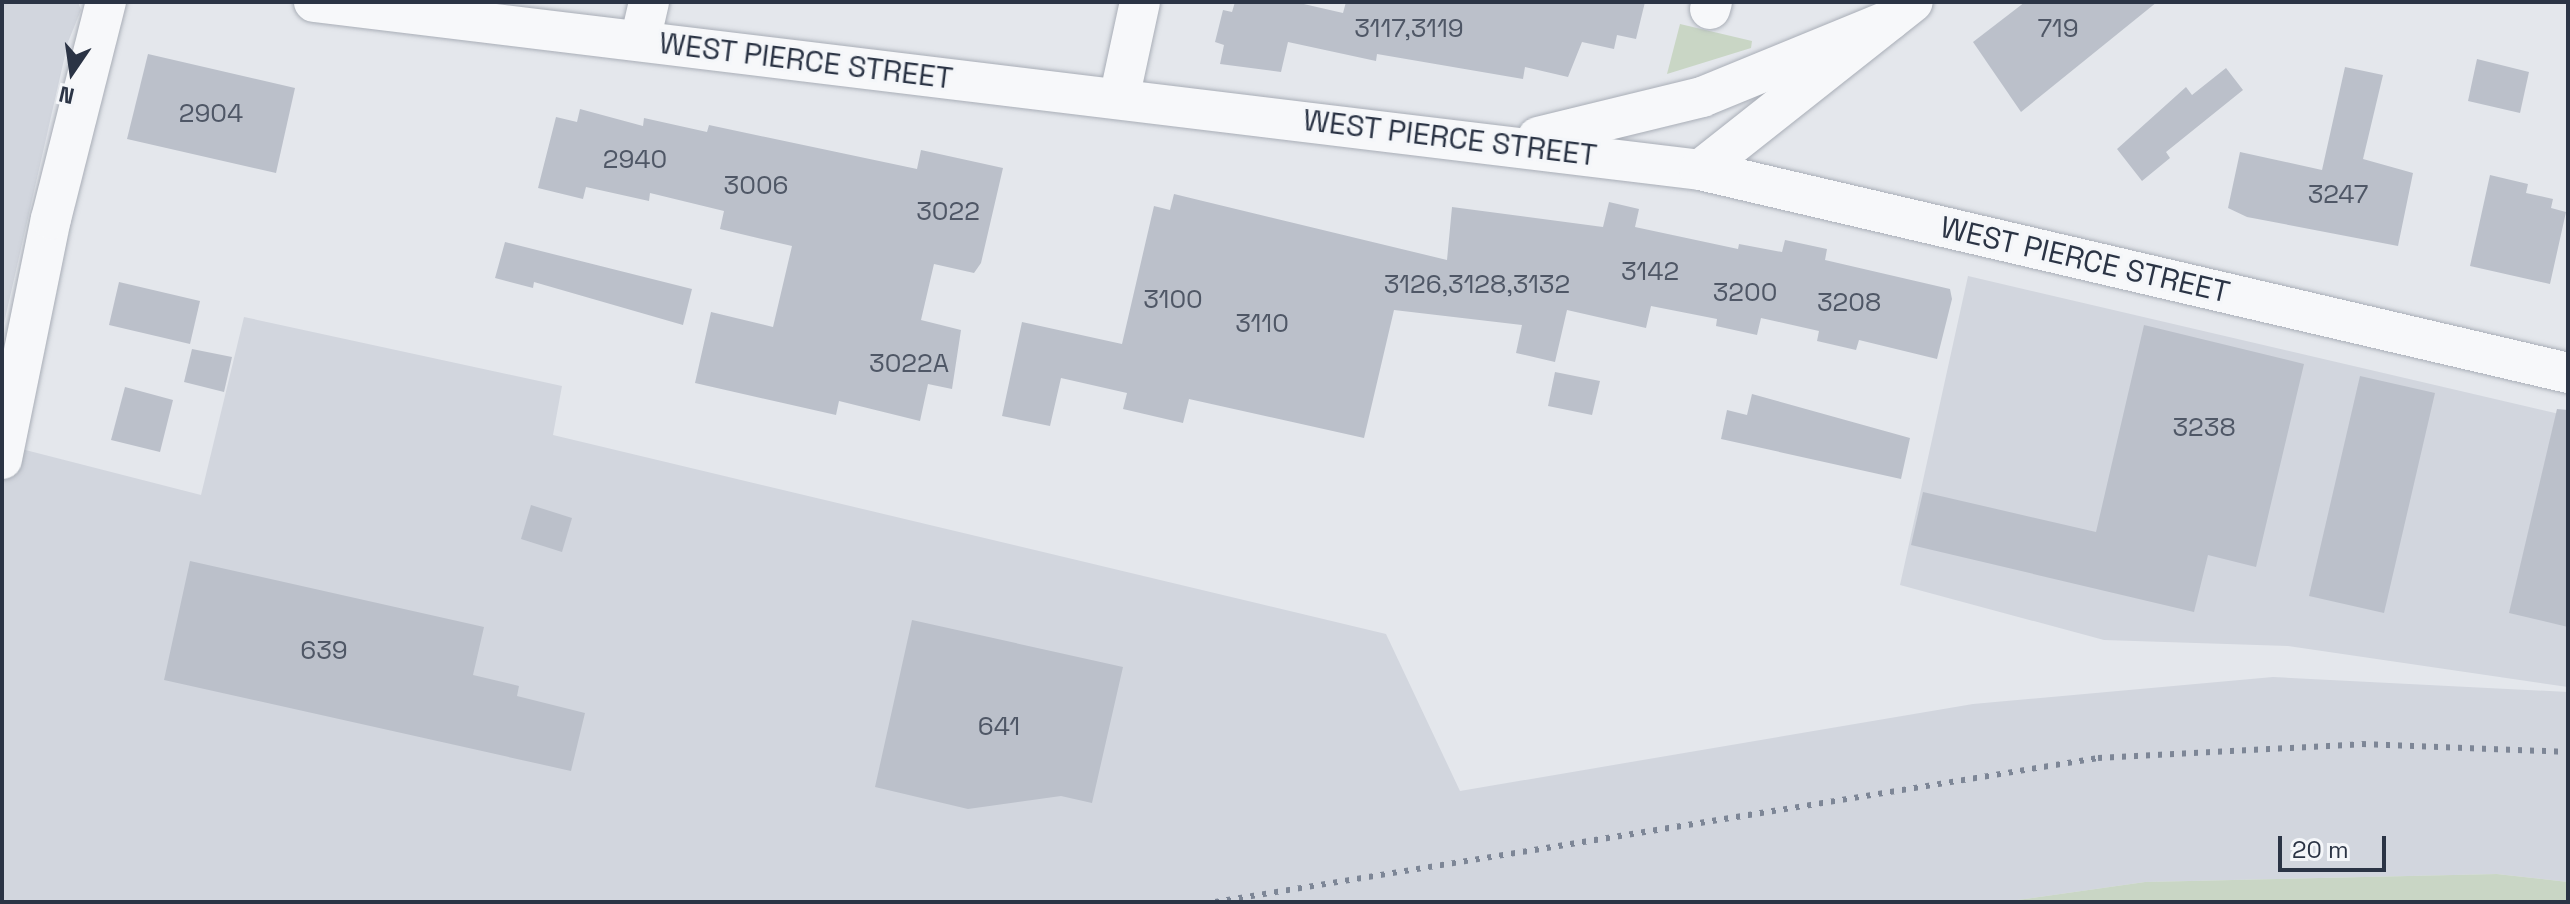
<!DOCTYPE html>
<style>
body{margin:0}
#map{position:relative;width:2570px;height:904px;overflow:hidden;background:#e4e7ec;font-family:"Space Grotesk",sans-serif}
div>[style]{position:absolute}
.built>*{inset:0;background:#d2d6de}
.green>*{inset:0;background:#c9d6c5}
.building>*{inset:0;background:#bbc0ca}
.roads{filter:drop-shadow(0 0 2px #a9aeb7) drop-shadow(0 0 2px #a9aeb7)}
.street>*{height:40px;margin:-20px;padding:0 20px;transform-origin:20px;border-radius:20px;background:#f7f8fa}
.rail>*{height:6px;margin-top:-3px;transform-origin:0;background:repeating-linear-gradient(90deg,#7d8696 0 4px,transparent 0 12px)}
span{translate:-50% -50%;white-space:nowrap;text-align:center;line-height:1.15;-webkit-text-stroke:6px #f4f6f9;paint-order:stroke}
.number-label{font-size:26px;color:#4f5766}
.number-label span{-webkit-text-stroke-width:0}
.street-label{font-size:30px;color:#2b3445}
.frame{position:absolute;inset:0;border:4px solid #2b3445;pointer-events:none}
.north{position:absolute;left:32px;top:32px;width:80px;height:80px;-webkit-text-stroke:6px #f4f6f9;paint-order:stroke;rotate:193deg;font-size:22px;font-weight:700;line-height:32px;text-align:center;color:#2b3445}
.north::after{content:'';display:block;margin:auto;width:28px;height:36px;background:#2b3445;clip-path:polygon(50% 0,100% 100%,50% 72%,0 100%)}
.scale{position:absolute;left:2278px;top:836px;width:108px;height:36px;box-sizing:border-box;border:4px solid #2b3445;border-top:0;padding-left:10px;font-size:24px;line-height:28px;white-space:nowrap;color:#2b3445;-webkit-text-stroke:6px #f4f6f9;paint-order:stroke}
</style>
<div id="map">
<div class="built">
<div style="clip-path:polygon(2px 2px,78px 2px,81px 10px,68px 42px,2px 332px)"></div>
<div style="clip-path:polygon(1968px 276px,2568px 416px,2568px 687px,2288px 646px,2104px 640px,1900px 585px)"></div>
<div style="clip-path:polygon(244px 317px,562px 386px,553px 435px,1386px 634px,1460px 791px,1973px 704px,2273px 677px,2568px 692px,2568px 882px,2497px 874px,2145px 882px,2003px 902px,2px 902px,2px 444px,201px 495px)"></div>
</div>
<div class="green">
<div style="clip-path:polygon(1680px 24px,1752px 41px,1751px 48px,1667px 74px)"></div>
<div style="clip-path:polygon(2497px 874px,2568px 882px,2568px 902px,2003px 902px,2145px 882px)"></div>
</div>
<div class="building">
<div style="clip-path:polygon(1235px 2px,1295px 2px,1343px 13px,1346px 2px,1645px 2px,1636px 39px,1617px 35px,1614px 49px,1582px 42px,1568px 77px,1525px 67px,1523px 79px,1377px 54px,1376px 61px,1288px 42px,1281px 72px,1220px 64px,1224px 45px,1215px 42px,1223px 10px,1232px 12px)"></div>
<div style="clip-path:polygon(2025px 2px,2157px 2px,2021px 112px,1973px 42px)"></div>
<div style="clip-path:polygon(148px 54px,295px 88px,276px 173px,127px 139px)"></div>
<div style="clip-path:polygon(2477px 59px,2529px 72px,2520px 113px,2468px 101px)"></div>
<div style="clip-path:polygon(2345px 67px,2383px 75px,2363px 159px,2413px 173px,2398px 246px,2247px 217px,2228px 208px,2240px 152px,2322px 170px)"></div>
<div style="clip-path:polygon(2226px 68px,2243px 90px,2166px 152px,2170px 158px,2142px 181px,2117px 149px,2186px 87px,2192px 95px)"></div>
<div style="clip-path:polygon(580px 109px,643px 126px,644px 118px,707px 132px,709px 125px,917px 169px,921px 150px,1003px 168px,981px 263px,974px 273px,934px 264px,921px 320px,961px 330px,952px 389px,928px 384px,920px 421px,839px 401px,836px 415px,695px 383px,711px 312px,773px 327px,792px 246px,720px 229px,724px 211px,650px 193px,649px 201px,586px 187px,583px 199px,538px 188px,556px 117px,577px 122px)"></div>
<div style="clip-path:polygon(2490px 175px,2528px 184px,2526px 193px,2553px 199px,2551px 208px,2566px 212px,2550px 284px,2470px 266px)"></div>
<div style="clip-path:polygon(1174px 194px,1447px 260px,1452px 207px,1603px 227px,1609px 202px,1639px 209px,1635px 227px,1738px 249px,1739px 244px,1782px 252px,1785px 240px,1827px 249px,1825px 260px,1950px 289px,1952px 299px,1937px 359px,1859px 340px,1856px 350px,1817px 341px,1819px 331px,1761px 318px,1757px 335px,1716px 326px,1717px 319px,1651px 306px,1646px 328px,1567px 310px,1555px 362px,1516px 353px,1522px 325px,1394px 310px,1364px 438px,1189px 399px,1183px 423px,1123px 409px,1127px 393px,1061px 378px,1050px 426px,1002px 416px,1022px 322px,1122px 344px,1154px 206px,1170px 210px)"></div>
<div style="clip-path:polygon(505px 242px,692px 289px,683px 325px,534px 282px,533px 288px,495px 278px)"></div>
<div style="clip-path:polygon(119px 282px,200px 301px,190px 344px,109px 325px)"></div>
<div style="clip-path:polygon(2144px 325px,2304px 364px,2256px 567px,2208px 555px,2194px 612px,1911px 545px,1923px 492px,2096px 532px)"></div>
<div style="clip-path:polygon(192px 349px,232px 357px,224px 392px,184px 382px)"></div>
<div style="clip-path:polygon(1555px 372px,1600px 381px,1592px 415px,1548px 406px)"></div>
<div style="clip-path:polygon(2360px 376px,2435px 393px,2384px 613px,2309px 596px)"></div>
<div style="clip-path:polygon(125px 387px,173px 400px,160px 452px,111px 440px)"></div>
<div style="clip-path:polygon(1752px 394px,1910px 438px,1901px 479px,1721px 439px,1727px 410px,1747px 415px)"></div>
<div style="clip-path:polygon(2557px 409px,2568px 410px,2568px 627px,2509px 613px)"></div>
<div style="clip-path:polygon(531px 505px,572px 518px,562px 552px,521px 539px)"></div>
<div style="clip-path:polygon(190px 561px,484px 627px,473px 675px,519px 686px,517px 696px,585px 713px,571px 771px,164px 680px)"></div>
<div style="clip-path:polygon(912px 620px,1123px 667px,1092px 803px,1061px 796px,968px 809px,875px 787px)"></div>
</div>
<div class="roads">
<div class="street">
<div style="left:314px;top:2px;width:1396px;rotate:6.91deg"></div>
<div style="left:1700px;top:170px;width:891px;rotate:13.16deg"></div>
<div style="left:1710px;top:9px;width:7px;rotate:-74deg"></div>
<div style="left:640px;top:41px;width:40px;rotate:-77deg"></div>
<div style="left:1119px;top:99px;width:99px;rotate:-77.8deg"></div>
<div style="left:1538px;top:137px;width:169px;rotate:-13.7deg"></div>
<div style="left:1702px;top:97px;width:203px;rotate:-22.3deg"></div>
<div style="left:1700px;top:170px;width:271px;rotate:-38.3deg"></div>
<div style="left:2px;top:459px;width:245px;rotate:-78.5deg"></div>
<div style="left:51px;top:219px;width:224px;rotate:-75.8deg"></div>
</div>
</div>
<div class="rail">
<div style="left:1215px;top:902px;width:895px;rotate:-9.26deg"></div>
<div style="left:2098px;top:758px;width:264px;rotate:-3deg"></div>
<div style="left:2362px;top:744px;width:206px;rotate:2.2deg"></div>
</div>
<div class="number-label">
<span style="left:1409px;top:29px">3117,3119</span>
<span style="left:2058px;top:29px">719</span>
<span style="left:211px;top:114px">2904</span>
<span style="left:635px;top:160px">2940</span>
<span style="left:756px;top:186px">3006</span>
<span style="left:2338px;top:195px">3247</span>
<span style="left:948px;top:212px">3022</span>
<span style="left:1650px;top:272px">3142</span>
<span style="left:1477px;top:285px">3126,3128,3132</span>
<span style="left:1745px;top:293px">3200</span>
<span style="left:1173px;top:300px">3100</span>
<span style="left:1849px;top:303px">3208</span>
<span style="left:1262px;top:324px">3110</span>
<span style="left:909px;top:364px">3022A</span>
<span style="left:2204px;top:428px">3238</span>
<span style="left:324px;top:651px">639</span>
<span style="left:999px;top:727px">641</span>
</div>
<div class="street-label">
<span style="left:806px;top:61px;rotate:7deg">WEST PIERCE STREET</span>
<span style="left:1450px;top:138px;rotate:7deg">WEST PIERCE STREET</span>
<span style="left:2085px;top:260px;rotate:13deg">WEST PIERCE STREET</span>
</div>
<div class="frame"></div>
<div class="north">N</div>
<div class="scale">20 m</div>
</div>
